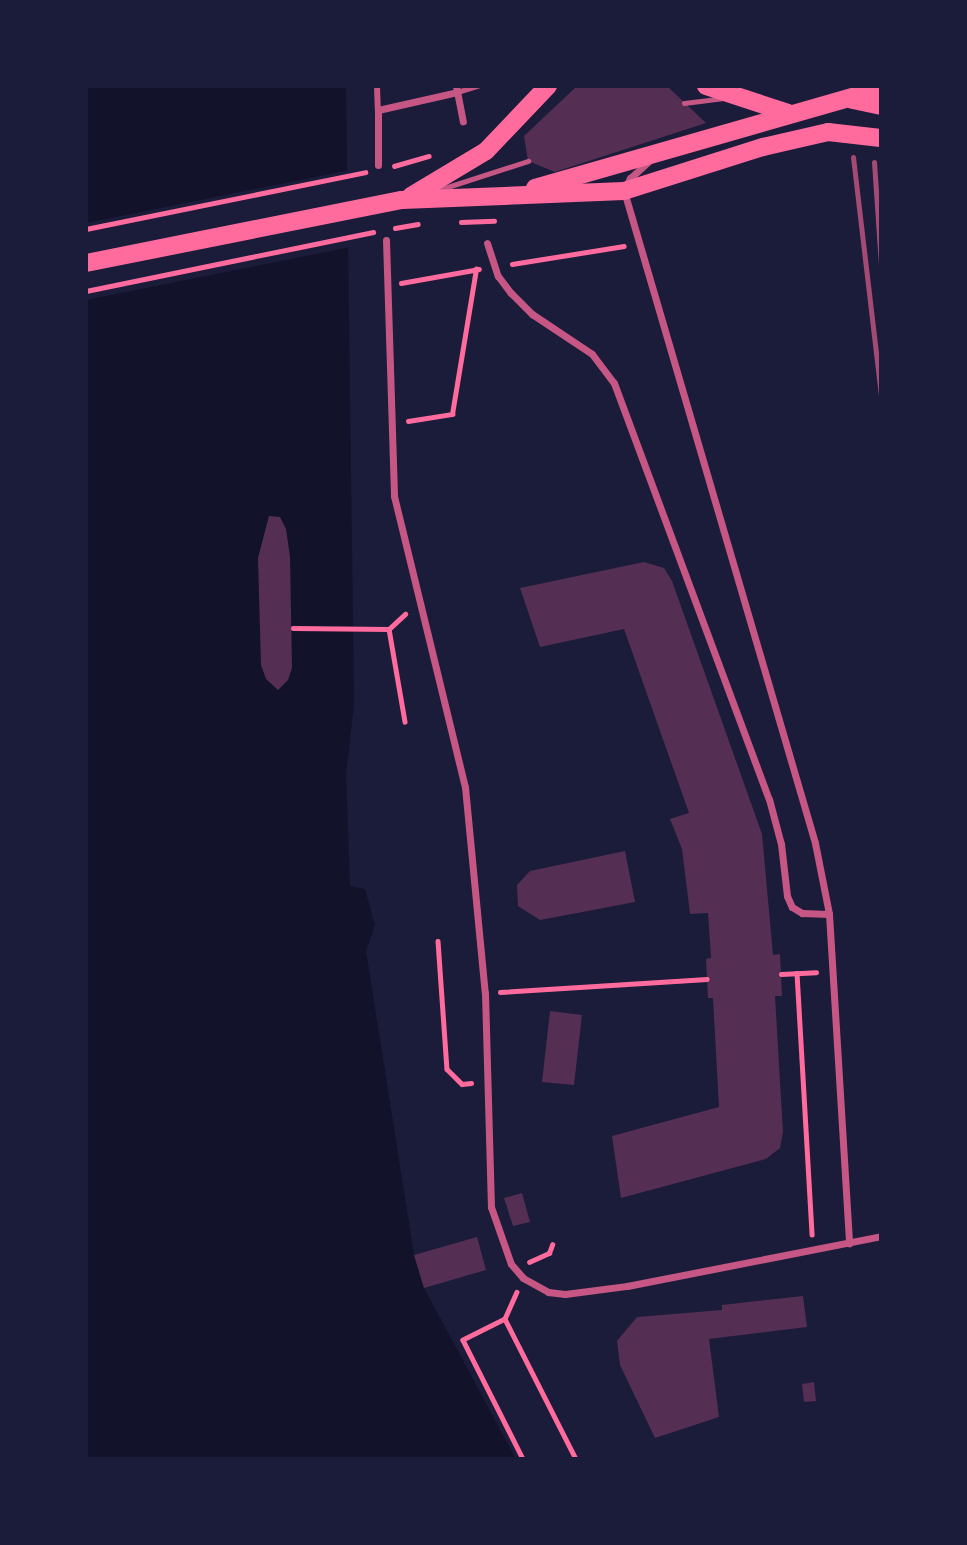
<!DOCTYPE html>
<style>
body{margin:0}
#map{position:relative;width:967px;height:1545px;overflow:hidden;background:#1b1b3a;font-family:"DejaVu Sans",sans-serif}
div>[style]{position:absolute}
.water>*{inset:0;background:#12122b}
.pier>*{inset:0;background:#1b1b3a}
.building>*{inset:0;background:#542f53}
.path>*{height:4.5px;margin:-2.25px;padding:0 2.25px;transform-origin:2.25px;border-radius:2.25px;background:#ff6b9d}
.service>*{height:5px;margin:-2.5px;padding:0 2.5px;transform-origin:2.5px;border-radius:2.5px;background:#c65784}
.pedestrian>*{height:6px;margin:-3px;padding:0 3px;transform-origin:3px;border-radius:3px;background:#c65784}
.minor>*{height:7px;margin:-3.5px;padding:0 3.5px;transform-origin:3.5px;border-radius:3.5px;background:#c65784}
.primary>*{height:18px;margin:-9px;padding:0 9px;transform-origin:9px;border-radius:9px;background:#ff6b9d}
.rail>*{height:5px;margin:-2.5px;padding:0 2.5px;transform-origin:2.5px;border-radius:2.5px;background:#a44b75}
span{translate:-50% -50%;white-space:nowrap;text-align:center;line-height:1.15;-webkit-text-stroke:6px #1b1b3a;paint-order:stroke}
.frame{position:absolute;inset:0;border:88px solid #1b1b3a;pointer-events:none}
</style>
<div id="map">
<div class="water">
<div style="clip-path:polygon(86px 86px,346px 86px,354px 704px,346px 775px,350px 886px,365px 889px,375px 925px,366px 951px,414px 1255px,424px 1288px,516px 1459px,86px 1459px)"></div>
</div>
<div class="pier">
<div style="clip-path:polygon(350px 170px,351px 247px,86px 300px,86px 223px)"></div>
</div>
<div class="building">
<div style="clip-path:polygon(577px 86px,667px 86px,706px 123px,555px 172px,528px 161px,524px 136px)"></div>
<div style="clip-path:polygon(269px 516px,280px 517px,286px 529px,290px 557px,292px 668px,288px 680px,278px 690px,266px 679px,261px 665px,258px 558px)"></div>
<div style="clip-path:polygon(644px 562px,664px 568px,672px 581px,762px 834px,773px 955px,780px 954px,782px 996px,775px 996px,783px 1132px,780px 1148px,766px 1159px,621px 1198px,612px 1136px,719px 1107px,713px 998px,708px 998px,706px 959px,711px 958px,708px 913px,690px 914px,682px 849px,670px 819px,689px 813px,624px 629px,540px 647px,520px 588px)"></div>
<div style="clip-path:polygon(625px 851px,635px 902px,540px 920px,518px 906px,517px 885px,530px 871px)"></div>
<div style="clip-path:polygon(550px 1011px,582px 1015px,574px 1085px,542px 1082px)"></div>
<div style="clip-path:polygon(522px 1193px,530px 1222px,513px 1226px,504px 1198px)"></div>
<div style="clip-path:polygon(477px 1237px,486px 1270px,424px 1288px,414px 1255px)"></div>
<div style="clip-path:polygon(803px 1296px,807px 1327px,709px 1339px,719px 1417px,655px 1438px,620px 1365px,617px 1341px,637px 1317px,722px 1310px,722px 1305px)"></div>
<div style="clip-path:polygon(814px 1382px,816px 1401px,804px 1402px,802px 1384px)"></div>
</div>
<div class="path">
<div style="left:394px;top:166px;width:36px;rotate:-16deg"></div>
<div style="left:461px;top:222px;width:33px;rotate:-2deg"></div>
<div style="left:395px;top:228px;width:23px;rotate:-10deg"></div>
<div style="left:86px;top:229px;width:285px;rotate:-11.5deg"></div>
<div style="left:512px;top:264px;width:113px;rotate:-9.1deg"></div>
<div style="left:401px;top:283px;width:79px;rotate:-10.2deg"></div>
<div style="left:86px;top:291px;width:293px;rotate:-11.6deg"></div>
<div style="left:408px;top:421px;width:45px;rotate:-9deg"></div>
<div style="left:452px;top:414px;width:147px;rotate:-80.6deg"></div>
<div style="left:293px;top:628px;width:96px;rotate:0.6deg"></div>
<div style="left:389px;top:629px;width:22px;rotate:-43deg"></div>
<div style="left:389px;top:629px;width:94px;rotate:80.2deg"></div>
<div style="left:438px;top:941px;width:128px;rotate:86deg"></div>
<div style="left:447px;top:1069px;width:21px;rotate:45deg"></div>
<div style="left:462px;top:1084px;width:9px;rotate:-6deg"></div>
<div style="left:797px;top:973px;width:262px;rotate:86.7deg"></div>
<div style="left:781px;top:974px;width:35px;rotate:-3deg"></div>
<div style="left:500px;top:992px;width:207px;rotate:-3.6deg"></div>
<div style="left:529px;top:1262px;width:22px;rotate:-24deg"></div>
<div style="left:549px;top:1253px;width:9px;rotate:-69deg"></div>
<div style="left:517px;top:1292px;width:30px;rotate:114deg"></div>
<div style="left:505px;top:1319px;width:47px;rotate:153.4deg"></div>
<div style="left:463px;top:1340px;width:133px;rotate:63.2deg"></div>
<div style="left:505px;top:1319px;width:157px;rotate:63.1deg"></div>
</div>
<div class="service">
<div style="left:457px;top:92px;width:21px;rotate:-17deg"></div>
<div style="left:684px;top:103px;width:38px;rotate:-7deg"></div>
<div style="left:435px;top:191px;width:98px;rotate:-17.9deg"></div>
</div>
<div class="pedestrian">
<div style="left:377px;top:86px;width:24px;rotate:88deg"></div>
</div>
<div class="minor">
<div style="left:456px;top:86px;width:36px;rotate:79deg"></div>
<div style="left:648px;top:162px;width:24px;rotate:138deg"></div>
<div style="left:630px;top:178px;width:14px;rotate:115deg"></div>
<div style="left:624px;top:191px;width:679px;rotate:73.67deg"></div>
<div style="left:815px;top:843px;width:72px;rotate:78.8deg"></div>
<div style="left:829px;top:914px;width:330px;rotate:86.5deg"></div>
<div style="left:378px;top:165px;width:55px;rotate:-90deg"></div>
<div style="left:378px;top:110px;width:81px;rotate:-12.8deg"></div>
<div style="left:386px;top:240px;width:256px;rotate:88.2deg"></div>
<div style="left:394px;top:496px;width:300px;rotate:76.3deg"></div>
<div style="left:465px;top:787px;width:207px;rotate:84.5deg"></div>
<div style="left:485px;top:993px;width:214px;rotate:88.4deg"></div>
<div style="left:491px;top:1207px;width:60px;rotate:70.7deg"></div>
<div style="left:511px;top:1264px;width:18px;rotate:49deg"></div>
<div style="left:523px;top:1278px;width:29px;rotate:29deg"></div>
<div style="left:548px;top:1292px;width:17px;rotate:7deg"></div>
<div style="left:565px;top:1294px;width:63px;rotate:-7.4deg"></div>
<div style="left:627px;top:1286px;width:259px;rotate:-11.1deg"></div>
<div style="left:487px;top:243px;width:35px;rotate:72deg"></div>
<div style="left:498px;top:276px;width:21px;rotate:53deg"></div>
<div style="left:511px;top:293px;width:30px;rotate:45deg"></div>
<div style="left:532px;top:314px;width:72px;rotate:33.7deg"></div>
<div style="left:592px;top:354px;width:36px;rotate:53deg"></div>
<div style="left:614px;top:383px;width:444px;rotate:69.6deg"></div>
<div style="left:769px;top:799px;width:47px;rotate:75.1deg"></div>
<div style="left:781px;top:844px;width:52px;rotate:83.4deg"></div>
<div style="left:787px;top:896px;width:12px;rotate:66deg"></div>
<div style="left:792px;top:907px;width:12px;rotate:31deg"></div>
<div style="left:802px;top:913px;width:27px;rotate:2deg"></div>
</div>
<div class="primary">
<div style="left:706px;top:86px;width:86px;rotate:18.2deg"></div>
<div style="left:853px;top:100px;width:29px;rotate:12deg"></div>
<div style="left:535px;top:188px;width:360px;rotate:-16deg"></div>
<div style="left:411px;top:196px;width:87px;rotate:-31deg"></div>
<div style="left:486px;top:151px;width:90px;rotate:-46.4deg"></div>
<div style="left:86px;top:263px;width:322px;rotate:-11.3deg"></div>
<div style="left:402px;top:200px;width:222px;rotate:-2.3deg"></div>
<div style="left:624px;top:191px;width:146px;rotate:-17.6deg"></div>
<div style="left:763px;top:147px;width:67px;rotate:-13deg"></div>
<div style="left:828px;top:132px;width:53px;rotate:6.5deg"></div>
</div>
<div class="rail">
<div style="left:853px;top:157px;width:242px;rotate:83.3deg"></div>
<div style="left:874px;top:162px;width:102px;rotate:86.1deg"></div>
</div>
<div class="frame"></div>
</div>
